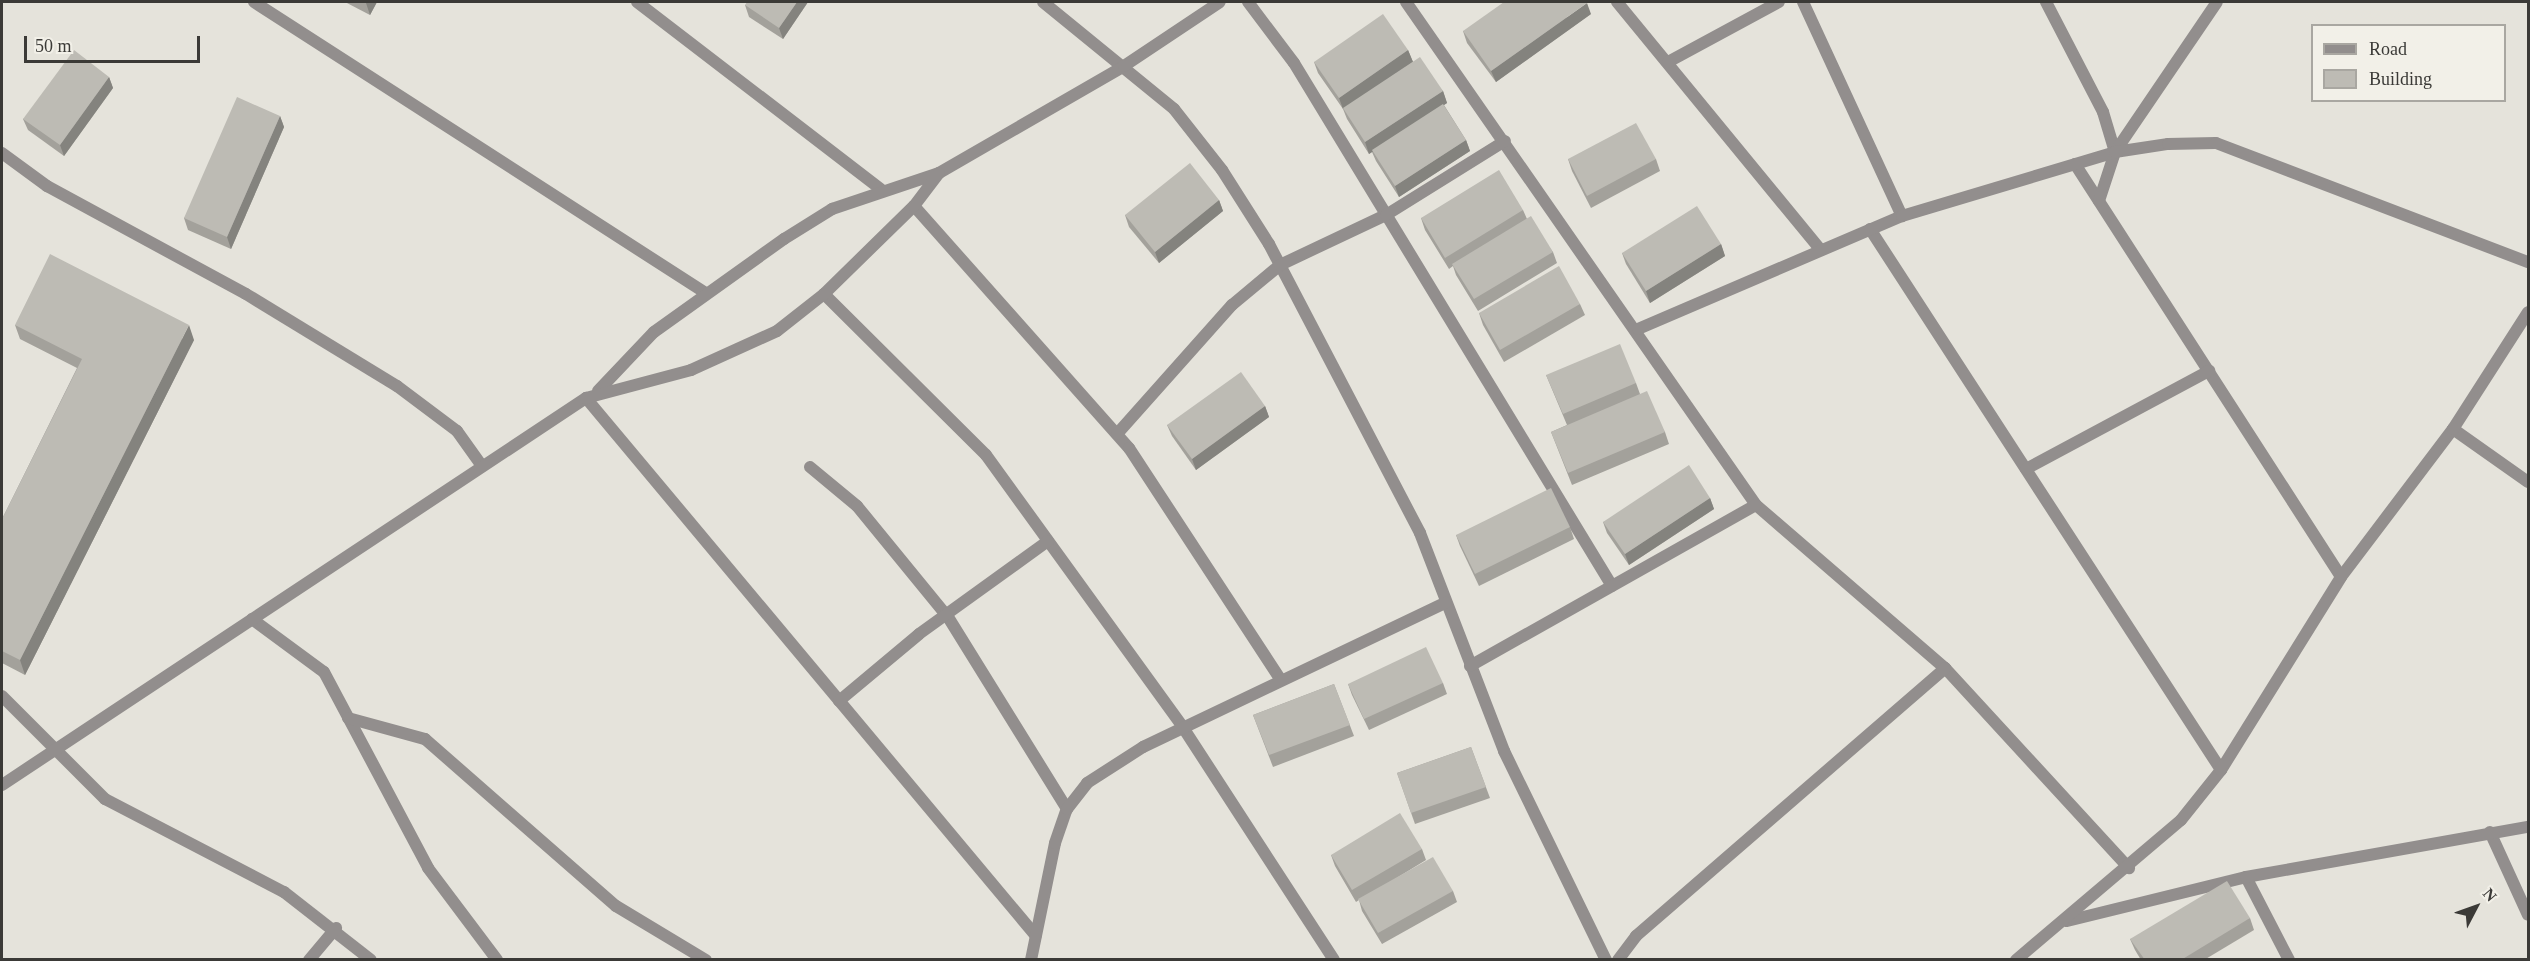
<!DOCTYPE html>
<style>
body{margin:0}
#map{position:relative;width:2530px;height:961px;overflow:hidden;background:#e5e3db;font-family:Georgia,serif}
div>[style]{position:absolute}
.street>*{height:12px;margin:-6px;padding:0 6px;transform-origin:6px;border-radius:6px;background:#928e8d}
.wall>*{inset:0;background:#a3a19b}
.shaded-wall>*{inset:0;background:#84837e}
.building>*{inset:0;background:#bdbbb4}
span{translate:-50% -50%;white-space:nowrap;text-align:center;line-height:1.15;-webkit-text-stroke:4.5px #f2f0e8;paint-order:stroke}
.frame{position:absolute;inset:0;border:3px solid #3b3a37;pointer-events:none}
.legend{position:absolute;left:2311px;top:24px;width:195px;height:78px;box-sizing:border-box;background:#f2f0e8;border:2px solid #a9a7a1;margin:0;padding:8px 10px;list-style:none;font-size:18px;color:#3b3a37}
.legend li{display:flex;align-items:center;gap:12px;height:30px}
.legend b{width:30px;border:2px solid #a9a7a1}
.north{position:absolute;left:2446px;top:877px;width:60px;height:60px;-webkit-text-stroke:4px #f2f0e8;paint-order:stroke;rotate:49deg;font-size:16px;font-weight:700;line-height:24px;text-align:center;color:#3b3a37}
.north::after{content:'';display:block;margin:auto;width:21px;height:27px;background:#3b3a37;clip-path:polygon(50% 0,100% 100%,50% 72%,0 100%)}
.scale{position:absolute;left:24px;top:36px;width:176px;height:27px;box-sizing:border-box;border:3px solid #3b3a37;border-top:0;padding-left:8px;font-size:18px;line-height:21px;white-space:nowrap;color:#3b3a37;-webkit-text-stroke:4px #f2f0e8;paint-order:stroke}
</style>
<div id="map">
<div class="street">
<div style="left:254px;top:2px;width:535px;rotate:32.8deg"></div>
<div style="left:637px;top:2px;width:307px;rotate:37.5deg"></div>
<div style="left:1043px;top:2px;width:169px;rotate:39.2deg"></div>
<div style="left:1174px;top:109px;width:78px;rotate:51.8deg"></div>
<div style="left:1222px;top:170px;width:88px;rotate:57.6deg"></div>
<div style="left:1269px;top:244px;width:326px;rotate:62.4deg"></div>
<div style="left:1420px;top:533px;width:234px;rotate:68.9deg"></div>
<div style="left:1504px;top:751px;width:233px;rotate:64deg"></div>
<div style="left:1248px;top:2px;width:76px;rotate:53deg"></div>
<div style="left:1294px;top:63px;width:612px;rotate:58.7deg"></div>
<div style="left:1406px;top:2px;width:613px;rotate:55.17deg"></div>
<div style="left:1756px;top:505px;width:250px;rotate:40.8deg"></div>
<div style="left:1945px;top:668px;width:272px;rotate:47.4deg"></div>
<div style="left:1617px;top:2px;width:321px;rotate:50.6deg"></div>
<div style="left:1803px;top:2px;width:236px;rotate:65.2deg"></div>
<div style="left:2046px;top:2px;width:124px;rotate:62.6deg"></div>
<div style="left:2103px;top:112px;width:42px;rotate:73.3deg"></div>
<div style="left:1668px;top:62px;width:126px;rotate:-28.4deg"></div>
<div style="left:2px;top:153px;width:56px;rotate:36.3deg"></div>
<div style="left:47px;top:186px;width:226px;rotate:28.5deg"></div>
<div style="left:246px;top:294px;width:177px;rotate:31.4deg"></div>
<div style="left:397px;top:386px;width:75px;rotate:36.9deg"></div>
<div style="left:457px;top:431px;width:43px;rotate:54.5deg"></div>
<div style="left:2075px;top:164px;width:491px;rotate:57.2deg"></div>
<div style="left:2099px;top:201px;width:52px;rotate:-71.9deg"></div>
<div style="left:2115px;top:152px;width:181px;rotate:-55.8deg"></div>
<div style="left:914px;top:206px;width:324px;rotate:48.4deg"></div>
<div style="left:1129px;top:448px;width:277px;rotate:56.8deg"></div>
<div style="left:1870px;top:229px;width:645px;rotate:57.02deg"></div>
<div style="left:824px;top:294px;width:228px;rotate:44.8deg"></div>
<div style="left:986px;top:455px;width:338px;rotate:54.1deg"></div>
<div style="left:1184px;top:729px;width:275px;rotate:57deg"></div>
<div style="left:1638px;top:329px;width:287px;rotate:-23.2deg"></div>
<div style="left:1902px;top:216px;width:222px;rotate:-16.7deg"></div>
<div style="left:2115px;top:152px;width:54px;rotate:-8.6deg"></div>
<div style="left:2168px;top:144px;width:48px;rotate:-1.2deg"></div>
<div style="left:2216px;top:143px;width:334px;rotate:20.9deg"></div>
<div style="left:598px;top:391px;width:81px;rotate:-46.5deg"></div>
<div style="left:654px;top:332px;width:160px;rotate:-35.6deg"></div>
<div style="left:784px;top:239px;width:57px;rotate:-32deg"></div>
<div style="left:832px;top:209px;width:113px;rotate:-18.6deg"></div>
<div style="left:939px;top:173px;width:214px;rotate:-30deg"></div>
<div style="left:1124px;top:66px;width:115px;rotate:-33.7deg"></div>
<div style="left:586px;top:398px;width:701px;rotate:50.09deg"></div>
<div style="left:2453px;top:429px;width:92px;rotate:35.2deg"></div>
<div style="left:1117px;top:434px;width:173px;rotate:-48.3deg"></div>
<div style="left:1232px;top:305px;width:62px;rotate:-39.8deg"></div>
<div style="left:1280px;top:265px;width:117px;rotate:-25.3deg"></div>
<div style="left:1386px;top:215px;width:140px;rotate:-31.9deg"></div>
<div style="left:810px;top:467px;width:61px;rotate:39.7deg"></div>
<div style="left:857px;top:506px;width:144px;rotate:50.7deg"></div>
<div style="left:948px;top:617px;width:226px;rotate:58.2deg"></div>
<div style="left:2026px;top:469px;width:208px;rotate:-28.2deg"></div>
<div style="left:252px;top:619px;width:89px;rotate:36.4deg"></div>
<div style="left:324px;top:672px;width:222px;rotate:62deg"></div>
<div style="left:428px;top:868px;width:115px;rotate:53.1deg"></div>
<div style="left:1470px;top:666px;width:328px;rotate:-29.4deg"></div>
<div style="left:2px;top:696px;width:146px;rotate:45deg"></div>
<div style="left:105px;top:799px;width:202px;rotate:27.5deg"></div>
<div style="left:284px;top:892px;width:110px;rotate:38deg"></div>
<div style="left:839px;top:701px;width:104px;rotate:-39.9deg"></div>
<div style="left:919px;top:634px;width:159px;rotate:-35.8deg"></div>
<div style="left:348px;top:718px;width:80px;rotate:15.3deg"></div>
<div style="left:425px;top:739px;width:254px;rotate:41.2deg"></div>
<div style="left:616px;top:906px;width:105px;rotate:31deg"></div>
<div style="left:2px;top:785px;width:701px;rotate:-33.53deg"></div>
<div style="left:586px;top:398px;width:109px;rotate:-14.9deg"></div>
<div style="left:691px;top:370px;width:94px;rotate:-24.4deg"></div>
<div style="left:777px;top:331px;width:60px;rotate:-38.2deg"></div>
<div style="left:824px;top:294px;width:126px;rotate:-44.4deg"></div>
<div style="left:914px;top:206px;width:41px;rotate:-52.9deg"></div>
<div style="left:2490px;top:832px;width:91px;rotate:65.4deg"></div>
<div style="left:2246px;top:877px;width:93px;rotate:62.6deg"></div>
<div style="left:2067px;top:921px;width:184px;rotate:-13.8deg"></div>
<div style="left:2246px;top:877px;width:286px;rotate:-10.1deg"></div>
<div style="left:309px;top:960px;width:42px;rotate:-49.8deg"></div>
<div style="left:1031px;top:960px;width:119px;rotate:-78.4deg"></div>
<div style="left:1055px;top:843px;width:36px;rotate:-71deg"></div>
<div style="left:1067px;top:809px;width:33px;rotate:-52deg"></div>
<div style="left:1087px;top:783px;width:67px;rotate:-32.7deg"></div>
<div style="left:1143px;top:747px;width:335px;rotate:-25.5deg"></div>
<div style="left:1618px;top:960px;width:30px;rotate:-53deg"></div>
<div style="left:1636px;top:936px;width:409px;rotate:-40.9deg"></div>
<div style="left:2016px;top:960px;width:216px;rotate:-40.3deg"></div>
<div style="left:2181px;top:820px;width:64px;rotate:-51.3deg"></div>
<div style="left:2221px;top:770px;width:227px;rotate:-58.1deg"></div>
<div style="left:2341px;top:577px;width:186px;rotate:-52.9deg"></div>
<div style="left:2453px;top:429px;width:139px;rotate:-57.3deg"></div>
</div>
<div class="wall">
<div style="clip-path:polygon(345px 2px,377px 2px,370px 15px)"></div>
<div style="clip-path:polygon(808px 2px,783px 39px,749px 17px,745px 5px)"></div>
<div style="clip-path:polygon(1591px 14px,1496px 82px,1467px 43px,1463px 31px)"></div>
<div style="clip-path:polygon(1408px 50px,1413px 62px,1443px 91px,1447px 103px,1444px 105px,1466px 140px,1470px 151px,1399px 197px,1376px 161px,1372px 152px,1369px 154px,1347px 119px,1343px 109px,1318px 73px,1314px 62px)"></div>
<div style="clip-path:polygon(109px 77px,113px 88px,64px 156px,28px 130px,23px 119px)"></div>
<div style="clip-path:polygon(280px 116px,284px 127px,231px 249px,188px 230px,184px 218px)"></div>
<div style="clip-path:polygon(1568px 159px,1656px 159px,1660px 171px,1591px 208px,1572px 171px)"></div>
<div style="clip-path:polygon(1219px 200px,1223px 211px,1159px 263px,1129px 227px,1125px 215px)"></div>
<div style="clip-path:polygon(1523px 210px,1527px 219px,1553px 252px,1557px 263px,1478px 311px,1456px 275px,1453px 266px,1449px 269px,1425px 230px,1421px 218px)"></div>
<div style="clip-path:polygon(1721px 244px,1725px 256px,1650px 303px,1626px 264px,1622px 253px)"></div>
<div style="clip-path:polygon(1580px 304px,1585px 315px,1504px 362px,1483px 325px,1479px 313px)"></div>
<div style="clip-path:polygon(15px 325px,194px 340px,25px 675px,2px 663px,2px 519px,77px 368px,20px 339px)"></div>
<div style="clip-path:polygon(1546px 375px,1636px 383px,1640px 394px,1665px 432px,1669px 444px,1572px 485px,1551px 432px,1567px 425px)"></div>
<div style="clip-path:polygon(1265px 406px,1269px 417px,1196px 470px,1172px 436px,1167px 425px)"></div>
<div style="clip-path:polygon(1710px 498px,1714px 509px,1629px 565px,1607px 533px,1603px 522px)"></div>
<div style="clip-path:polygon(1570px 527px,1574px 539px,1479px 586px,1460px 546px,1456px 535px)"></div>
<div style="clip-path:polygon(1443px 683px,1447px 694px,1369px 730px,1352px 695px,1348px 684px)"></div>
<div style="clip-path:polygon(1334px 684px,1354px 736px,1273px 767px,1253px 715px)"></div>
<div style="clip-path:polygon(1471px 747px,1490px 798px,1415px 824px,1397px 773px)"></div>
<div style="clip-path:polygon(1422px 849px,1426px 860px,1395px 879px,1453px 891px,1457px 902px,1382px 944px,1362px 911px,1359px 900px,1356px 902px,1335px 866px,1331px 855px)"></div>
<div style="clip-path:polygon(2250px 918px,2254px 930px,2204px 960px,2141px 960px,2135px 950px,2130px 939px)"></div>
</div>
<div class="shaded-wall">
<div style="clip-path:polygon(366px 2px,377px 2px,370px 15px,366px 3px)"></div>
<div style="clip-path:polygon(797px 2px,808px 2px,783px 39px,779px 28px)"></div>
<div style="clip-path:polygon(1587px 3px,1591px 14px,1496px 82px,1491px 71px)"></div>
<div style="clip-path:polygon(1408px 50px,1413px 62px,1343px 109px,1339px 98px)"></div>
<div style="clip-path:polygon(109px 77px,113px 88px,64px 156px,60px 145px)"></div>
<div style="clip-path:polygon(1443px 91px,1447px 103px,1369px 154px,1365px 142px)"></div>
<div style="clip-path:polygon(280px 116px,284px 127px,231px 249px,227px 237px)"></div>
<div style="clip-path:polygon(1466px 140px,1470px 151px,1399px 197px,1395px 186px)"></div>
<div style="clip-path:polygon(1219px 200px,1223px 211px,1159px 263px,1155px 252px)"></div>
<div style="clip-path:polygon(1721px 244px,1725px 256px,1650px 303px,1646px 291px)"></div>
<div style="clip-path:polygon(189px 325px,194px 340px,25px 675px,20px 660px)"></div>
<div style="clip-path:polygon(1265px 406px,1269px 417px,1196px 470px,1192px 459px)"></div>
<div style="clip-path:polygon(1710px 498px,1714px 509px,1629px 565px,1625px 554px)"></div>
</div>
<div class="building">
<div style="clip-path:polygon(747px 2px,797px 2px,779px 28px,745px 5px)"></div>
<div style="clip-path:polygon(1504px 2px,1586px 2px,1587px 3px,1491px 71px,1463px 31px)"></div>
<div style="clip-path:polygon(1383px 14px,1408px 50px,1339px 98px,1314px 62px)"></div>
<div style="clip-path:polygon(74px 50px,109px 77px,60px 145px,23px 119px)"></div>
<div style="clip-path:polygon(1420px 57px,1443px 91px,1365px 142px,1343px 108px)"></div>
<div style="clip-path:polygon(237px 97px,280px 116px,227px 237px,184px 218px)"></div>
<div style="clip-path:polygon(1443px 104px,1466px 140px,1395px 186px,1372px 150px)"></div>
<div style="clip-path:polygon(1636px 123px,1656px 159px,1587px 196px,1568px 159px)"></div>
<div style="clip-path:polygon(1190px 163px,1219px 200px,1155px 252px,1125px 215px)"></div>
<div style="clip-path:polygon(1499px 170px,1523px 210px,1445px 258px,1421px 218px)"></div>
<div style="clip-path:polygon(1697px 206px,1721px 244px,1646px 291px,1622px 253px)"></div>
<div style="clip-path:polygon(1531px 216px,1553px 252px,1474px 299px,1452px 264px)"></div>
<div style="clip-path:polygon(50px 254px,189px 325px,20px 660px,2px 651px,2px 519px,82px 359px,15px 325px)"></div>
<div style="clip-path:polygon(1559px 266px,1580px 304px,1500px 350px,1479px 313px)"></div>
<div style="clip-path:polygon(1620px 344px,1636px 383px,1563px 414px,1546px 375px)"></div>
<div style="clip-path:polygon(1241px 372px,1265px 406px,1192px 459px,1167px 425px)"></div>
<div style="clip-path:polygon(1647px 391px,1665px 432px,1568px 473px,1551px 432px)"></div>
<div style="clip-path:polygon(1689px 465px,1710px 498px,1625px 554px,1603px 522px)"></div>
<div style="clip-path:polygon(1551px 488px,1570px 527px,1475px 574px,1456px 535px)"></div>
<div style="clip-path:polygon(1426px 647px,1443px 683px,1364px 719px,1348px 684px)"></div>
<div style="clip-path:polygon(1334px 684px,1350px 725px,1269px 755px,1253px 715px)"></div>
<div style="clip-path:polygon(1471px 747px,1486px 787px,1411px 813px,1397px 773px)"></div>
<div style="clip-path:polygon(1400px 813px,1422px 849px,1352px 890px,1331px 855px)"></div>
<div style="clip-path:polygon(1433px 857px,1453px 891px,1378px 933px,1358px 899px)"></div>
<div style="clip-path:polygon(2227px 881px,2250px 918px,2181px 960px,2145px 960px,2130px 939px)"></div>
</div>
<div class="frame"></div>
<ul class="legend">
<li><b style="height:8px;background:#928e8d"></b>Road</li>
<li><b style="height:16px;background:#bdbbb4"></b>Building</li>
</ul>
<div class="north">N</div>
<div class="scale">50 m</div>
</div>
